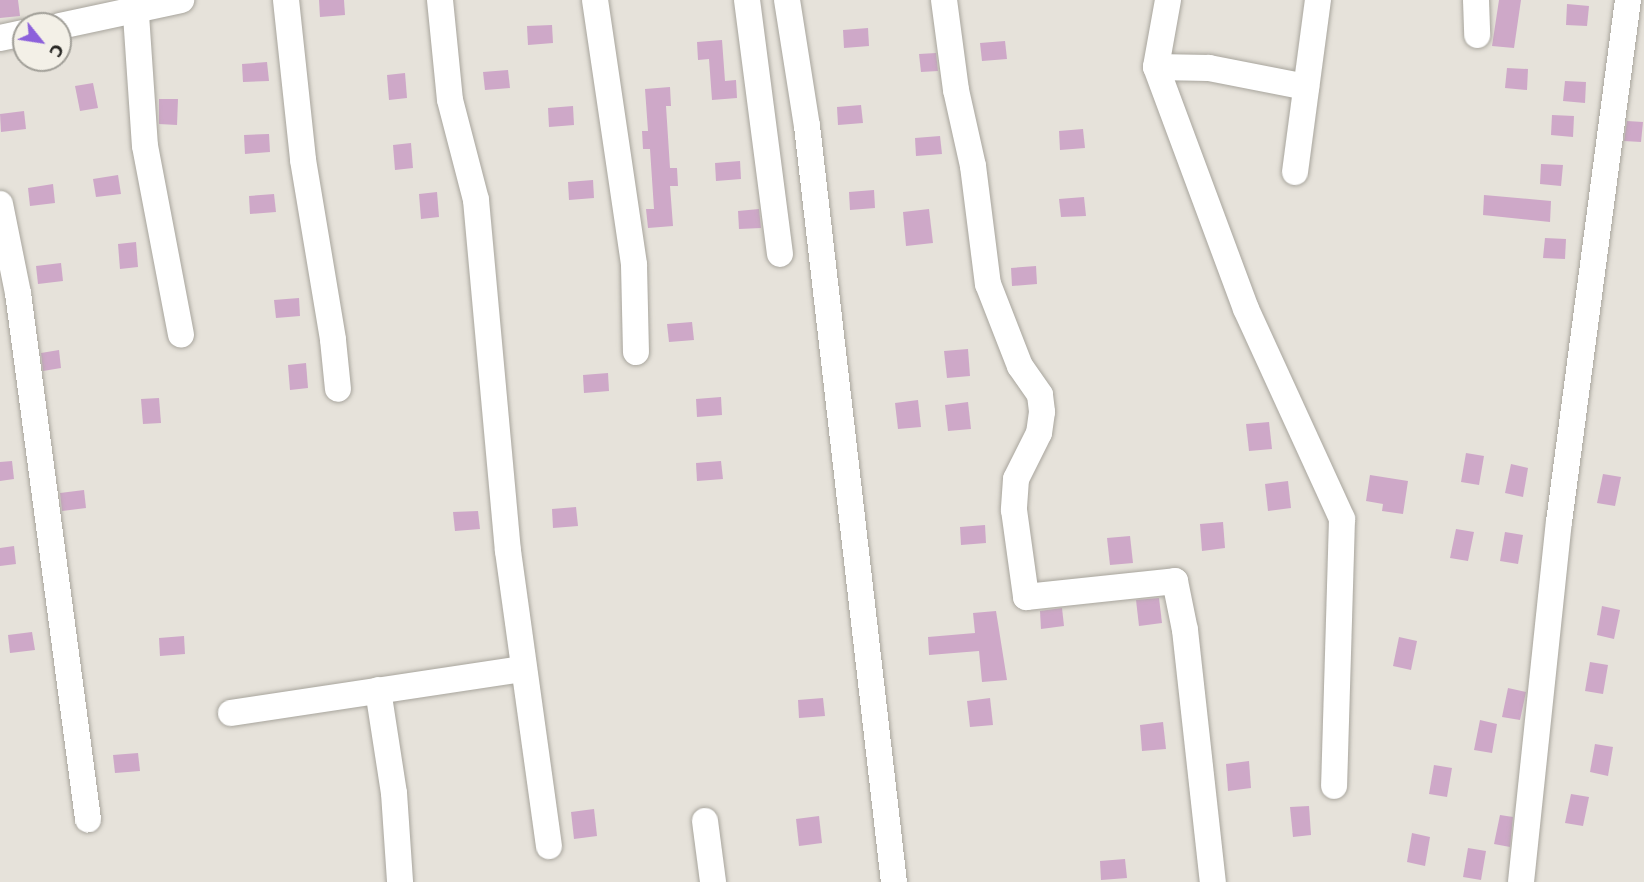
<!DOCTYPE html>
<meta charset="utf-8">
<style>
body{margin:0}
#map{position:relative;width:1644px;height:882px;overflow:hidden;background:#e6e2da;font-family:"DejaVu Sans",sans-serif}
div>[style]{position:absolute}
.building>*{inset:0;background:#cea8c8}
.roads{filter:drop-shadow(0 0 2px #a8a59d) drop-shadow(0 0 2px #a8a59d)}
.minor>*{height:26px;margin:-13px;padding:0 13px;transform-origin:13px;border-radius:13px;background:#fff}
span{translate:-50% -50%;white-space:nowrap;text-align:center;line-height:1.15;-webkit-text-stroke:4.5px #f3f0e7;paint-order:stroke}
.north{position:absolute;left:12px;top:12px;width:60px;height:60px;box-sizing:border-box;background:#f3f0e7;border:2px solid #a19f98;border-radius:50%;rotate:120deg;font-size:16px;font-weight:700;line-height:24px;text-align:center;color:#262522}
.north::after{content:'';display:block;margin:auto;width:21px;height:27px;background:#8c60db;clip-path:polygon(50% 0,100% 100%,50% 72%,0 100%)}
</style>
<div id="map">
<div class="building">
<div style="clip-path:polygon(0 0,18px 0,20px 16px,0 18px)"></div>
<div style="clip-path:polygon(319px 0,344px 0,345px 15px,320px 17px)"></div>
<div style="clip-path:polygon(1499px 0,1521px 0,1514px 48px,1492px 46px)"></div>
<div style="clip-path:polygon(1567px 4px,1589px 6px,1587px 26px,1566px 25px)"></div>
<div style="clip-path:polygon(552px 25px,553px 43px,528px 45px,527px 26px)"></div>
<div style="clip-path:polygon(868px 28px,869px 46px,844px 48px,843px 30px)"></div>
<div style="clip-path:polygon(722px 40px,725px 81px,736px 80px,737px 98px,712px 100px,709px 59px,698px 60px,697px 42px)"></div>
<div style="clip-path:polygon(1005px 41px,1007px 59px,982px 61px,980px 43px)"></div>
<div style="clip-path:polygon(936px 53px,938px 71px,921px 72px,919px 54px)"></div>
<div style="clip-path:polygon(267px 62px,269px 81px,243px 82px,242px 64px)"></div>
<div style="clip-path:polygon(1507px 68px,1528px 69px,1527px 90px,1505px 88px)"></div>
<div style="clip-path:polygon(508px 70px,510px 88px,485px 90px,483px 72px)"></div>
<div style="clip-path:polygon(405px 73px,407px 98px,389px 100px,387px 75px)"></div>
<div style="clip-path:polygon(1565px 81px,1586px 82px,1585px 103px,1563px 101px)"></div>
<div style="clip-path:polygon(93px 83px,98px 108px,80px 111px,75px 86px)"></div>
<div style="clip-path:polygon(670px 87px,671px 106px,666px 106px,670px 168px,677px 168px,678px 186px,670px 186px,673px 226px,648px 228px,646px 209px,654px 209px,650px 149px,643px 149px,642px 131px,648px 131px,645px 89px)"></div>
<div style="clip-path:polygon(159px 99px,178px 99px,177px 125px,159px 124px)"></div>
<div style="clip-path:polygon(861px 105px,863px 123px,838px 125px,837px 107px)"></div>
<div style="clip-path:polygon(573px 106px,574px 125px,549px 127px,548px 108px)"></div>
<div style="clip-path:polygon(24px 111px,26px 129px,1px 132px,0 114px)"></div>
<div style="clip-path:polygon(1552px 115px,1574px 116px,1573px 137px,1551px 135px)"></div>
<div style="clip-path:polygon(1627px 121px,1643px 122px,1641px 142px,1624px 141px)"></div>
<div style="clip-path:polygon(1083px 129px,1085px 148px,1060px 150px,1059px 131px)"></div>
<div style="clip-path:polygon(269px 134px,270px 152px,245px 154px,244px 135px)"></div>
<div style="clip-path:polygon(940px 136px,942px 154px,916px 156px,915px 138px)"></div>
<div style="clip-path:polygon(411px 143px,413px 168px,395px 170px,393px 145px)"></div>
<div style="clip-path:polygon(740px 161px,741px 179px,716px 181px,715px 163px)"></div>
<div style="clip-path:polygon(1541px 164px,1563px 165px,1561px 186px,1540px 184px)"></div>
<div style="clip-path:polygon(118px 175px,121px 194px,96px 197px,93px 179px)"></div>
<div style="clip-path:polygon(593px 180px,594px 198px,569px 200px,568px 182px)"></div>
<div style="clip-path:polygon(53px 184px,55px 203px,30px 206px,28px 188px)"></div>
<div style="clip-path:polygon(874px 190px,875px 208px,850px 210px,849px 192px)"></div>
<div style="clip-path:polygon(437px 192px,439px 217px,421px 219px,419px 194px)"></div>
<div style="clip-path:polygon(274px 194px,276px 212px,250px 214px,249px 196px)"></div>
<div style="clip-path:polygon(1484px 195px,1551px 201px,1550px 222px,1483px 215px)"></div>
<div style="clip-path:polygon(1084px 197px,1086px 216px,1061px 217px,1059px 199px)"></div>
<div style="clip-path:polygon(759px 209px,761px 228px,739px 229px,738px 211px)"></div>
<div style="clip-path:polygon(929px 209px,933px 243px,906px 246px,903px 212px)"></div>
<div style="clip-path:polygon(1545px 238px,1566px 239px,1565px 259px,1543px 258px)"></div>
<div style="clip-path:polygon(136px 242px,138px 267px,120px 269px,118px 244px)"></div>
<div style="clip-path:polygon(61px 263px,63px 281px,38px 284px,36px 266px)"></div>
<div style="clip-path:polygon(1036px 266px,1037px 284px,1012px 286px,1011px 268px)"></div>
<div style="clip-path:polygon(299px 298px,300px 316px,276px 318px,274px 300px)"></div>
<div style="clip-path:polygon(692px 322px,694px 340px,669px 342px,667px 324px)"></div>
<div style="clip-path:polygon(968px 349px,970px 376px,947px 378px,944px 351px)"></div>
<div style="clip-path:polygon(59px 350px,61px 368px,43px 371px,41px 353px)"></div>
<div style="clip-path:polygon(306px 363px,308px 388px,290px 390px,288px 365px)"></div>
<div style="clip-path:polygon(608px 373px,609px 391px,584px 393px,583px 375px)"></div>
<div style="clip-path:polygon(721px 397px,722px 415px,697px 417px,696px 399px)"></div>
<div style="clip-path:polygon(159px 398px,161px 423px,143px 424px,141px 399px)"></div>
<div style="clip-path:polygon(918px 400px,921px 427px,898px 429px,895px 403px)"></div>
<div style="clip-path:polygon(968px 402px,971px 429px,948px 431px,945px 405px)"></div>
<div style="clip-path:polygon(1269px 422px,1272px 449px,1249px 451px,1246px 424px)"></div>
<div style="clip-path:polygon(1466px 453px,1484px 456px,1479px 485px,1461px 482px)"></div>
<div style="clip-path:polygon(12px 461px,14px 479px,0 481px,0 462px)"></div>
<div style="clip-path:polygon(721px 461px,723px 479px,697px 481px,696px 463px)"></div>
<div style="clip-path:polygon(1511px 464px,1528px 468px,1523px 497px,1505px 493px)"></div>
<div style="clip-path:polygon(1603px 474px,1621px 477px,1615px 506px,1597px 503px)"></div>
<div style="clip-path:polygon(1370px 475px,1408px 481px,1403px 514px,1382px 511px,1383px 504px,1366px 501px)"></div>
<div style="clip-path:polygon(1288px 481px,1291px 508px,1268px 511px,1265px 484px)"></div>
<div style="clip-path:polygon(84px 490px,86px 508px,62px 511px,60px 493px)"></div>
<div style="clip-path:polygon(576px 507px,578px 526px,553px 528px,552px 509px)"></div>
<div style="clip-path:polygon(478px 511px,480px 529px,455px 531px,453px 512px)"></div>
<div style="clip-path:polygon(1223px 522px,1225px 548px,1202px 551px,1200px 524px)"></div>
<div style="clip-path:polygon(985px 525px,986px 543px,961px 545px,960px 527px)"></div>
<div style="clip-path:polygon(1456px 529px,1474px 532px,1468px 561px,1450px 558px)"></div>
<div style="clip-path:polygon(1505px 532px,1523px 535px,1518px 564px,1500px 561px)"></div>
<div style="clip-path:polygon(1130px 536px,1133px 563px,1110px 565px,1107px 538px)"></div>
<div style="clip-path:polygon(14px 546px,16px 564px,0 566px,0 548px)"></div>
<div style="clip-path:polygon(1159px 598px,1162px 623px,1139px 626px,1136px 600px)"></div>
<div style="clip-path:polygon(1602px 606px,1620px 610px,1614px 639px,1597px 635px)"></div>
<div style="clip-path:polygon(1062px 608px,1064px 626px,1041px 629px,1040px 611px)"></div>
<div style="clip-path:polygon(996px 611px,1007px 680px,982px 682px,979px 651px,929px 655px,928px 637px,975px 633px,973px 613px)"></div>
<div style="clip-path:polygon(32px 632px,35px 650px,10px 653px,8px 635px)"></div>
<div style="clip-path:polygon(184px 636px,185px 654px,160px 656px,159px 638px)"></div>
<div style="clip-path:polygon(1399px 637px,1417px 641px,1411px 670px,1393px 666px)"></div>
<div style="clip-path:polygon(1590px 662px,1608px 665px,1603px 694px,1585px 691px)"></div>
<div style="clip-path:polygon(1508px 688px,1526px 692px,1520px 720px,1502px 717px)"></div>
<div style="clip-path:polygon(823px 698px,825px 716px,799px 718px,798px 700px)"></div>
<div style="clip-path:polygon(990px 698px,993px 725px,970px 727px,967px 701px)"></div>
<div style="clip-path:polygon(1480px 720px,1497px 724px,1492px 753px,1474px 750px)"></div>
<div style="clip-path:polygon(1163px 722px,1166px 749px,1142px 751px,1140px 725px)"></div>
<div style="clip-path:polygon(1595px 744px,1613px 747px,1608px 776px,1590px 772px)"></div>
<div style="clip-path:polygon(138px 753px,140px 771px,115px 773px,113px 755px)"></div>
<div style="clip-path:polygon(1249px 761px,1251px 788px,1228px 791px,1226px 764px)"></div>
<div style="clip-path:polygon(1434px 765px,1452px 768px,1447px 797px,1429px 794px)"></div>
<div style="clip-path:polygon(1571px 794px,1589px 797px,1583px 826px,1565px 823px)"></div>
<div style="clip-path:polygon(1309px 806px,1311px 835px,1293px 837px,1290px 807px)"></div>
<div style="clip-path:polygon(594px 809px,597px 836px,574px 839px,571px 812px)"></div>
<div style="clip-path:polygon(1500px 815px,1513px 817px,1510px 847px,1494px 844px)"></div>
<div style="clip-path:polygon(819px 816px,822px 843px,799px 846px,796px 819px)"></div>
<div style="clip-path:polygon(1412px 833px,1430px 837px,1425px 866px,1407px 862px)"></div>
<div style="clip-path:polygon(1468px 848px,1486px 851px,1481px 880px,1463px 877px)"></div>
<div style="clip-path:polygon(1125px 859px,1127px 878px,1101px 880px,1100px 861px)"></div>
</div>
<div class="roads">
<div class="minor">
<div style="left:135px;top:0;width:146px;rotate:86.1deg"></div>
<div style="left:145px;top:146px;width:192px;rotate:79.2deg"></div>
<div style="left:286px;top:0;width:161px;rotate:83.9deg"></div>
<div style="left:303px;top:160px;width:182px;rotate:80.5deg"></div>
<div style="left:333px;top:340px;width:49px;rotate:84.2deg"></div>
<div style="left:440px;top:0;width:100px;rotate:84.3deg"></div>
<div style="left:450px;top:100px;width:103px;rotate:75.4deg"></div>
<div style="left:476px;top:200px;width:352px;rotate:84.8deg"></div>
<div style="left:508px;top:551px;width:298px;rotate:82.1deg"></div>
<div style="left:595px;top:0;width:268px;rotate:81.6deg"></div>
<div style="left:634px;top:265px;width:87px;rotate:88.7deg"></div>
<div style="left:747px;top:0;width:256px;rotate:82.6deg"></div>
<div style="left:787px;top:0;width:128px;rotate:81deg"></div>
<div style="left:807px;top:126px;width:761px;rotate:83.44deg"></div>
<div style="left:944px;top:0;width:91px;rotate:82.4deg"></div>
<div style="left:956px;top:90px;width:78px;rotate:77.4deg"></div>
<div style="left:973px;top:166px;width:119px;rotate:82.8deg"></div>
<div style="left:988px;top:284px;width:88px;rotate:68.7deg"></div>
<div style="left:1020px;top:366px;width:35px;rotate:55deg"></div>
<div style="left:1040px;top:395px;width:17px;rotate:83deg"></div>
<div style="left:1042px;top:412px;width:21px;rotate:98deg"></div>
<div style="left:1039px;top:433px;width:51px;rotate:116.6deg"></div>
<div style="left:1016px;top:479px;width:31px;rotate:94deg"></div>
<div style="left:1014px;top:510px;width:88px;rotate:82.1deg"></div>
<div style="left:1026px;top:597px;width:150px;rotate:-6.1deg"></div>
<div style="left:1175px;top:581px;width:50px;rotate:78.5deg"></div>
<div style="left:1185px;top:630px;width:254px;rotate:83.7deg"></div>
<div style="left:1168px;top:0;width:68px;rotate:100.2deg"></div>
<div style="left:1156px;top:67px;width:258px;rotate:69.6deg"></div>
<div style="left:1246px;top:309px;width:231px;rotate:65.4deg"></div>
<div style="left:1342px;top:519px;width:267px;rotate:91.7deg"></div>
<div style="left:1476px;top:0;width:35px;rotate:88deg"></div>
<div style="left:60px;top:26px;width:124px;rotate:-12.1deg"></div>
<div style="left:0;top:38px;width:25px;rotate:-12deg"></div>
<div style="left:1156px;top:67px;width:53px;rotate:1.1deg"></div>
<div style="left:1209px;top:68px;width:99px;rotate:11.1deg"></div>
<div style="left:1295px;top:172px;width:174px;rotate:-82.4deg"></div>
<div style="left:0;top:204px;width:91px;rotate:78.6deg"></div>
<div style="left:18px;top:293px;width:531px;rotate:82.42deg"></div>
<div style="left:378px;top:690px;width:104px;rotate:81.2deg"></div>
<div style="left:394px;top:793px;width:89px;rotate:86.1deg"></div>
<div style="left:231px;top:713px;width:294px;rotate:-8.6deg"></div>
<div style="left:705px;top:821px;width:62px;rotate:82.5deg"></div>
<div style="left:1521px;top:882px;width:362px;rotate:-84deg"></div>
<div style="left:1559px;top:522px;width:527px;rotate:-82.47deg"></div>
</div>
</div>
<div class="north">С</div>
</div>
